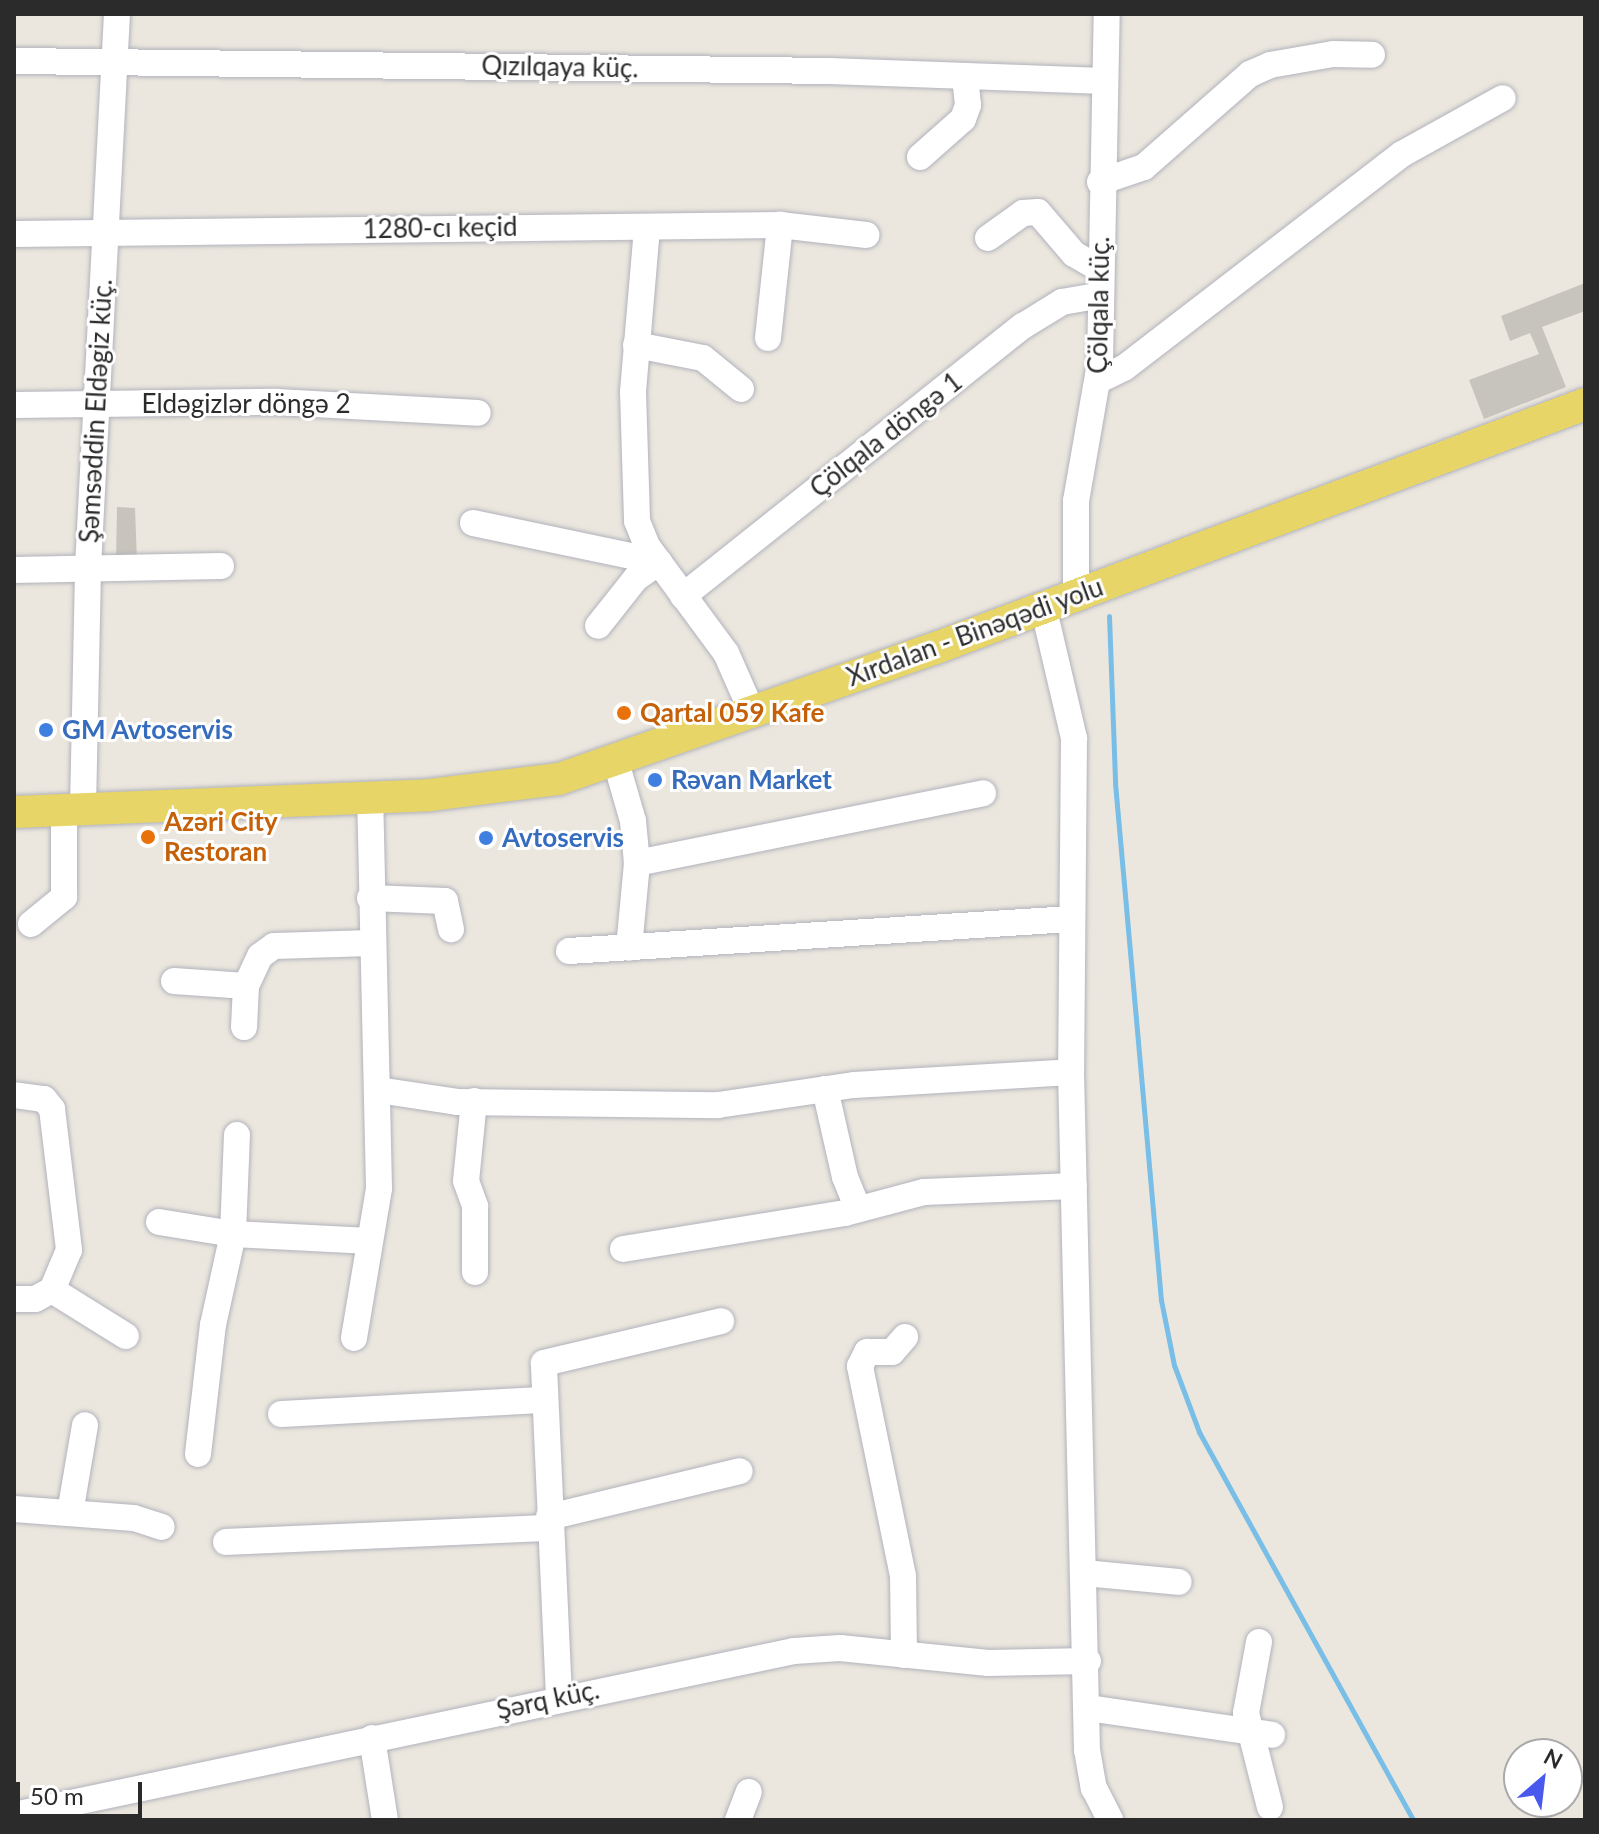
<!DOCTYPE html>
<meta charset="utf-8">
<style>
body{margin:0}
#map{position:relative;width:1599px;height:1834px;overflow:hidden;background:#ece7de;font-family:Lato,sans-serif}
div>[style]{position:absolute}
.stream>*{height:5px;margin:-2.5px;padding:0 2.5px;transform-origin:2.5px;border-radius:2.5px;background:#79bee6}
.building>*{inset:0;background:#c7c4bd}
.roads{filter:drop-shadow(0 0 2px #b1b3bd) drop-shadow(0 0 2px #b1b3bd)}
.minor>*{height:26px;margin:-13px;padding:0 13px;transform-origin:13px;border-radius:13px;background:#fff}
.major>*{height:32px;margin:-16px;padding:0 16px;transform-origin:16px;border-radius:16px;background:#e7d568}
.dots>*{width:22px;height:22px;translate:-50% -50%;box-sizing:border-box;border:4px solid #fff;border-radius:50%}
span{translate:-50% -50%;white-space:nowrap;text-align:center;line-height:1.15;-webkit-text-stroke:6px #fff;paint-order:stroke}
.street-label{font-size:26px;color:#2b2b2b}
.food-label{font-size:26px;color:#c56008;font-weight:700}
.left{translate:0 -50%;text-align:left}
.shop-label{font-size:26px;color:#366cbe;font-weight:700}
.frame{position:absolute;inset:0;border:16px solid #2b2b2b;pointer-events:none}
.north{position:absolute;left:1503px;top:1738px;width:80px;height:80px;box-sizing:border-box;background:#fff;border:2px solid #aaa;border-radius:50%;rotate:28deg;font-size:22px;font-weight:700;line-height:32px;text-align:center;color:#2b2b2b}
.north::after{content:'';display:block;margin:auto;width:28px;height:36px;background:#4a59ed;clip-path:polygon(50% 0,100% 100%,50% 72%,0 100%)}
.scale{position:absolute;left:16px;top:1782px;width:126px;height:36px;box-sizing:border-box;border:4px solid #2b2b2b;border-top:0;padding-left:10px;font-size:24px;line-height:28px;white-space:nowrap;color:#2b2b2b;-webkit-text-stroke:6px #fff;paint-order:stroke}
</style>
<div id="map">
<div class="stream">
<div style="left:1109px;top:616px;width:167px;rotate:87.9deg"></div>
<div style="left:1115px;top:783px;width:519px;rotate:84.92deg"></div>
<div style="left:1161px;top:1300px;width:66px;rotate:78.7deg"></div>
<div style="left:1174px;top:1365px;width:72px;rotate:69.5deg"></div>
<div style="left:1199px;top:1432px;width:443px;rotate:61.1deg"></div>
</div>
<div class="building">
<div style="clip-path:polygon(1585px 283px,1585px 311px,1542px 327px,1566px 387px,1484px 419px,1469px 380px,1539px 354px,1530px 333px,1510px 341px,1501px 316px)"></div>
<div style="clip-path:polygon(117px 507px,135px 508px,137px 562px,116px 561px)"></div>
</div>
<div class="roads">
<div class="minor">
<div style="left:14px;top:61px;width:815px;rotate:0.7deg"></div>
<div style="left:829px;top:71px;width:276px;rotate:2.1deg"></div>
<div style="left:920px;top:157px;width:57px;rotate:-41.5deg"></div>
<div style="left:963px;top:119px;width:15px;rotate:-70deg"></div>
<div style="left:968px;top:105px;width:29px;rotate:-96deg"></div>
<div style="left:1100px;top:182px;width:46px;rotate:-18.8deg"></div>
<div style="left:1144px;top:167px;width:141px;rotate:-41.3deg"></div>
<div style="left:1250px;top:74px;width:22px;rotate:-24deg"></div>
<div style="left:1270px;top:65px;width:64px;rotate:-9.9deg"></div>
<div style="left:1333px;top:54px;width:39px;rotate:1deg"></div>
<div style="left:647px;top:228px;width:165px;rotate:94.9deg"></div>
<div style="left:633px;top:392px;width:129px;rotate:88.2deg"></div>
<div style="left:637px;top:521px;width:27px;rotate:68deg"></div>
<div style="left:647px;top:546px;width:133px;rotate:53.6deg"></div>
<div style="left:726px;top:653px;width:64px;rotate:66.2deg"></div>
<div style="left:14px;top:234px;width:766px;rotate:-0.67deg"></div>
<div style="left:780px;top:225px;width:87px;rotate:6.6deg"></div>
<div style="left:988px;top:238px;width:43px;rotate:-35.5deg"></div>
<div style="left:1023px;top:213px;width:15px;rotate:-4deg"></div>
<div style="left:1038px;top:212px;width:55px;rotate:49.4deg"></div>
<div style="left:1074px;top:254px;width:30px;rotate:30deg"></div>
<div style="left:768px;top:338px;width:114px;rotate:-83.9deg"></div>
<div style="left:636px;top:345px;width:68px;rotate:11deg"></div>
<div style="left:703px;top:358px;width:49px;rotate:39.2deg"></div>
<div style="left:1099px;top:380px;width:28px;rotate:-26deg"></div>
<div style="left:1124px;top:368px;width:351px;rotate:-37.6deg"></div>
<div style="left:1402px;top:154px;width:115px;rotate:-29deg"></div>
<div style="left:14px;top:405px;width:263px;rotate:-0.7deg"></div>
<div style="left:277px;top:402px;width:201px;rotate:3.1deg"></div>
<div style="left:473px;top:523px;width:190px;rotate:11.8deg"></div>
<div style="left:659px;top:562px;width:28px;rotate:145deg"></div>
<div style="left:636px;top:578px;width:61px;rotate:128.4deg"></div>
<div style="left:14px;top:570px;width:207px;rotate:-1.1deg"></div>
<div style="left:1076px;top:594px;width:93px;rotate:-90deg"></div>
<div style="left:1076px;top:501px;width:140px;rotate:-80.1deg"></div>
<div style="left:1100px;top:363px;width:349px;rotate:-88.9deg"></div>
<div style="left:683px;top:596px;width:434px;rotate:-38.5deg"></div>
<div style="left:1023px;top:326px;width:46px;rotate:-31.6deg"></div>
<div style="left:1062px;top:302px;width:39px;rotate:-10deg"></div>
<div style="left:1043px;top:606px;width:136px;rotate:76.8deg"></div>
<div style="left:1074px;top:738px;width:334px;rotate:90.5deg"></div>
<div style="left:1071px;top:1072px;width:678px;rotate:88.65deg"></div>
<div style="left:1087px;top:1750px;width:39px;rotate:80deg"></div>
<div style="left:1094px;top:1788px;width:36px;rotate:63deg"></div>
<div style="left:616px;top:762px;width:61px;rotate:73.9deg"></div>
<div style="left:633px;top:821px;width:42px;rotate:84.6deg"></div>
<div style="left:637px;top:863px;width:85px;rotate:95.4deg"></div>
<div style="left:83px;top:809px;width:242px;rotate:-88.8deg"></div>
<div style="left:88px;top:567px;width:554px;rotate:-87deg"></div>
<div style="left:637px;top:863px;width:353px;rotate:-11.4deg"></div>
<div style="left:370px;top:898px;width:75px;rotate:2.3deg"></div>
<div style="left:445px;top:901px;width:29px;rotate:78deg"></div>
<div style="left:31px;top:924px;width:43px;rotate:-39.3deg"></div>
<div style="left:64px;top:897px;width:87px;rotate:-90deg"></div>
<div style="left:569px;top:951px;width:503px;rotate:-3.65deg"></div>
<div style="left:174px;top:981px;width:72px;rotate:4deg"></div>
<div style="left:246px;top:986px;width:33px;rotate:-65deg"></div>
<div style="left:260px;top:956px;width:17px;rotate:-36deg"></div>
<div style="left:274px;top:946px;width:97px;rotate:-1.8deg"></div>
<div style="left:244px;top:1027px;width:41px;rotate:-87.2deg"></div>
<div style="left:825px;top:1089px;width:90px;rotate:77.2deg"></div>
<div style="left:845px;top:1177px;width:32px;rotate:68deg"></div>
<div style="left:378px;top:1090px;width:80px;rotate:8.6deg"></div>
<div style="left:457px;top:1102px;width:261px;rotate:0.7deg"></div>
<div style="left:718px;top:1105px;width:137px;rotate:-8.4deg"></div>
<div style="left:854px;top:1085px;width:217px;rotate:-3.4deg"></div>
<div style="left:14px;top:1095px;width:30px;rotate:8deg"></div>
<div style="left:44px;top:1099px;width:13px;rotate:51deg"></div>
<div style="left:52px;top:1109px;width:142px;rotate:83.1deg"></div>
<div style="left:69px;top:1250px;width:43px;rotate:113deg"></div>
<div style="left:52px;top:1290px;width:19px;rotate:152deg"></div>
<div style="left:35px;top:1299px;width:21px;rotate:180deg"></div>
<div style="left:474px;top:1101px;width:80px;rotate:95.7deg"></div>
<div style="left:466px;top:1181px;width:27px;rotate:70deg"></div>
<div style="left:475px;top:1206px;width:66px;rotate:90deg"></div>
<div style="left:159px;top:1222px;width:75px;rotate:9.2deg"></div>
<div style="left:233px;top:1234px;width:137px;rotate:2.9deg"></div>
<div style="left:623px;top:1249px;width:225px;rotate:-9.2deg"></div>
<div style="left:845px;top:1213px;width:82px;rotate:-14.9deg"></div>
<div style="left:924px;top:1192px;width:150px;rotate:-2.3deg"></div>
<div style="left:52px;top:1290px;width:87px;rotate:31.9deg"></div>
<div style="left:354px;top:1338px;width:152px;rotate:-80.5deg"></div>
<div style="left:379px;top:1188px;width:390px;rotate:-91.3deg"></div>
<div style="left:281px;top:1414px;width:261px;rotate:-3.1deg"></div>
<div style="left:198px;top:1454px;width:130px;rotate:-83.4deg"></div>
<div style="left:213px;top:1325px;width:93px;rotate:-77.6deg"></div>
<div style="left:233px;top:1234px;width:99px;rotate:-87.7deg"></div>
<div style="left:14px;top:1509px;width:120px;rotate:4.3deg"></div>
<div style="left:134px;top:1518px;width:29px;rotate:18deg"></div>
<div style="left:70px;top:1513px;width:89px;rotate:-80.3deg"></div>
<div style="left:549px;top:1517px;width:196px;rotate:-13.5deg"></div>
<div style="left:226px;top:1542px;width:324px;rotate:-2.5deg"></div>
<div style="left:1084px;top:1573px;width:95px;rotate:5.4deg"></div>
<div style="left:1259px;top:1642px;width:72px;rotate:100.4deg"></div>
<div style="left:1246px;top:1713px;width:97px;rotate:75.7deg"></div>
<div style="left:904px;top:1655px;width:79px;rotate:-90.7deg"></div>
<div style="left:903px;top:1576px;width:214px;rotate:-101.6deg"></div>
<div style="left:860px;top:1366px;width:16px;rotate:-63deg"></div>
<div style="left:867px;top:1352px;width:25px"></div>
<div style="left:892px;top:1352px;width:20px;rotate:-49deg"></div>
<div style="left:559px;top:1697px;width:334px;rotate:-92.6deg"></div>
<div style="left:544px;top:1363px;width:182px;rotate:-13.3deg"></div>
<div style="left:1088px;top:1708px;width:186px;rotate:8.3deg"></div>
<div style="left:372px;top:1738px;width:83px;rotate:81deg"></div>
<div style="left:14px;top:1815px;width:797px;rotate:-11.87deg"></div>
<div style="left:794px;top:1651px;width:46px;rotate:-3.7deg"></div>
<div style="left:840px;top:1648px;width:149px;rotate:5.8deg"></div>
<div style="left:988px;top:1663px;width:100px;rotate:-1.1deg"></div>
<div style="left:738px;top:1820px;width:30px;rotate:-69deg"></div>
</div>
<div class="major">
<div style="left:14px;top:812px;width:416px;rotate:-2.3deg"></div>
<div style="left:430px;top:795px;width:130px;rotate:-7.1deg"></div>
<div style="left:559px;top:779px;width:399px;rotate:-19.2deg"></div>
<div style="left:936px;top:648px;width:693px;rotate:-20.6deg"></div>
</div>
</div>
<div class="dots">
<div style="left:624px;top:713px;background:#e8710a"></div>
<div style="left:46px;top:730px;background:#3f7fe0"></div>
<div style="left:655px;top:780px;background:#3f7fe0"></div>
<div style="left:148px;top:837px;background:#e8710a"></div>
<div style="left:486px;top:838px;background:#3f7fe0"></div>
</div>
<div class="street-label">
<span style="left:560px;top:67px;rotate:1deg">Qızılqaya küç.</span>
<span style="left:440px;top:228px;rotate:-1deg">1280-cı keçid</span>
<span style="left:1099px;top:305px;rotate:-89deg">Çölqala küç.</span>
<span style="left:246px;top:404px">Eldəgizlər döngə 2</span>
<span style="left:96px;top:411px;rotate:-87deg">Şəmsəddin Eldəgiz küç.</span>
<span style="left:886px;top:435px;rotate:-38deg">Çölqala döngə 1</span>
<span style="left:975px;top:632px;rotate:-20deg">Xırdalan - Binəqədi yolu</span>
<span style="left:548px;top:1700px;rotate:-12deg">Şərq küç.</span>
</div>
<div class="food-label">
<span class="left" style="left:640px;top:713px">Qartal 059 Kafe</span>
<span class="left" style="left:164px;top:837px">Azəri City<br>Restoran</span>
</div>
<div class="shop-label">
<span class="left" style="left:62px;top:730px">GM Avtoservis</span>
<span class="left" style="left:671px;top:780px">Rəvan Market</span>
<span class="left" style="left:502px;top:838px">Avtoservis</span>
</div>
<div class="frame"></div>
<div class="north">N</div>
<div class="scale">50 m</div>
</div>
